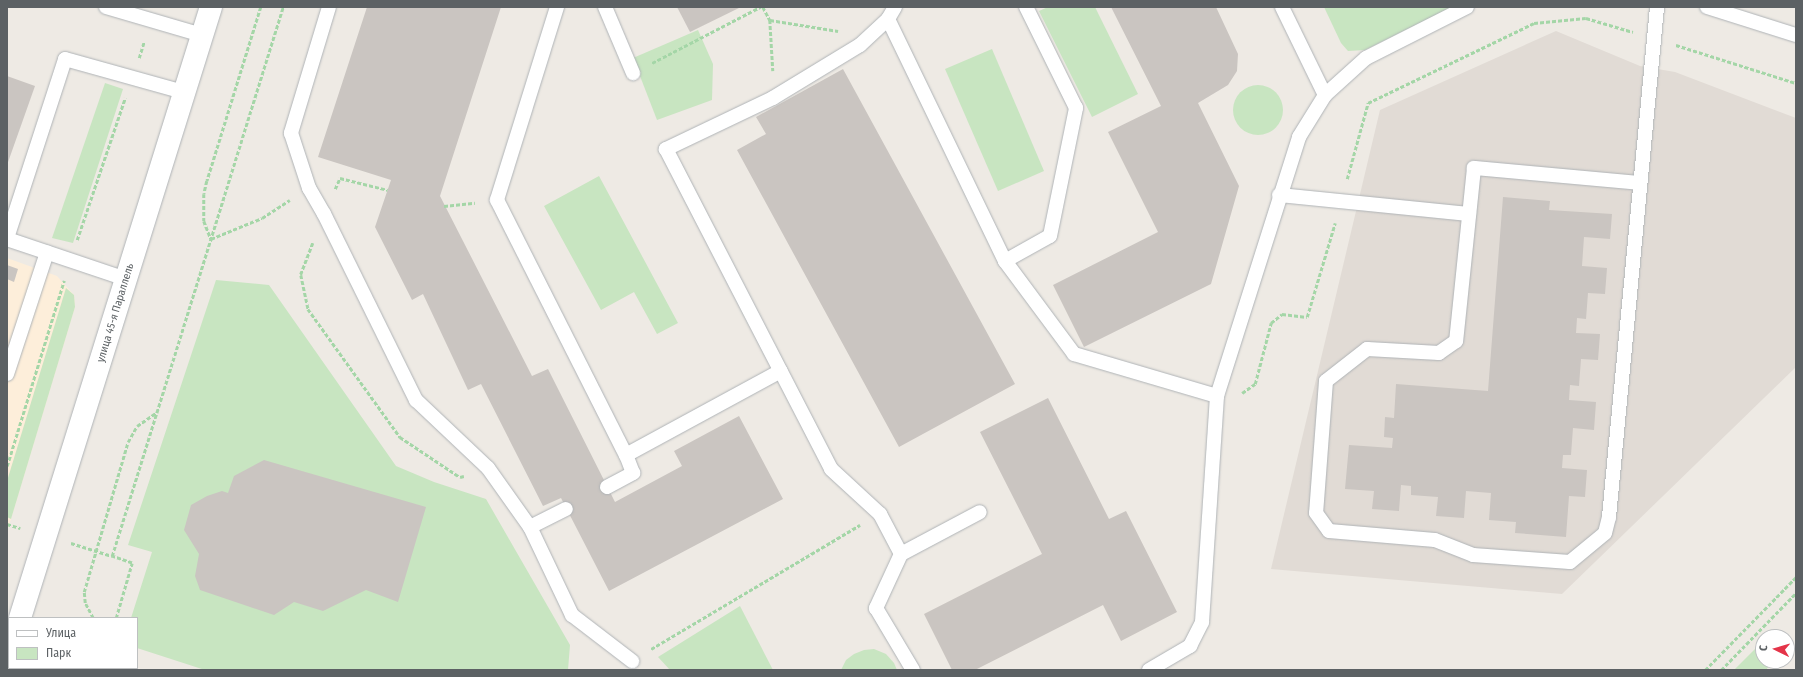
<!DOCTYPE html>
<meta charset="utf-8">
<style>
body{margin:0}
#map{position:relative;width:1803px;height:677px;overflow:hidden;background:#eeeae4;font-family:"Fira Sans Condensed",sans-serif}
div>[style]{position:absolute}
.commercial>*{inset:0;background:#fdeeda}
.education>*{inset:0;background:#e1dbd5}
.green>*{inset:0;background:#c8e5c1}
.round{border-radius:50%}
.building>*{inset:0;background:#cac5c1}
.path>*{height:2.5px;margin-top:-1.25px;transform-origin:0;background:repeating-linear-gradient(90deg,#a4d6a7 0 4px,transparent 0 6px)}
.roads{filter:drop-shadow(0 0 1px #afb3b6) drop-shadow(0 0 1px #afb3b6)}
.service>*{height:14px;margin:-7px;padding:0 7px;transform-origin:7px;border-radius:7px;background:#fff}
.secondary>*{height:22px;margin:-11px;padding:0 11px;transform-origin:11px;border-radius:11px;background:#fff}
span{translate:-50% -50%;white-space:nowrap;text-align:center;line-height:1.15;-webkit-text-stroke:3px #fff;paint-order:stroke}
.street-label{font-size:11px;color:#5c6164}
.frame{position:absolute;inset:0;border:8px solid #5c6164;pointer-events:none}
.legend{position:absolute;left:8px;top:617px;width:130px;height:52px;box-sizing:border-box;background:#fff;border:1px solid #bec0c1;margin:0;padding:5px 7px;list-style:none;font-size:12px;color:#5c6164}
.legend li{display:flex;align-items:center;gap:8px;height:20px}
.legend b{width:20px;border:1px solid #bec0c1}
.north{position:absolute;left:1755px;top:629px;width:40px;height:40px;box-sizing:border-box;background:#fff;border:1px solid #bec0c1;border-radius:50%;rotate:275deg;font-size:11px;font-weight:700;line-height:16px;text-align:center;color:#5c6164}
.north::after{content:'';display:block;margin:auto;width:14px;height:18px;background:#e43449;clip-path:polygon(50% 0,100% 100%,50% 72%,0 100%)}
</style>
<div id="map">
<div class="commercial">
<div style="clip-path:polygon(7px 258px,57px 276px,74px 295px,75px 307px,7px 532px)"></div>
</div>
<div class="education">
<div style="clip-path:polygon(1556px 31px,1640px 66px,1675px 72px,1796px 118px,1796px 367px,1562px 594px,1271px 569px,1380px 110px)"></div>
</div>
<div class="green">
<div style="clip-path:polygon(1048px 7px,1095px 7px,1138px 94px,1092px 117px,1039px 11px)"></div>
<div style="clip-path:polygon(1324px 7px,1452px 7px,1365px 50px,1348px 51px,1341px 43px)"></div>
<div style="clip-path:polygon(698px 30px,713px 64px,712px 100px,657px 120px,633px 58px)"></div>
<div style="clip-path:polygon(992px 49px,1044px 171px,998px 191px,945px 69px)"></div>
<div style="clip-path:polygon(105px 83px,123px 89px,73px 243px,52px 238px)"></div>
<div class="round" style="left:1233px;top:85px;width:50px;height:50px"></div>
<div style="clip-path:polygon(599px 176px,678px 323px,657px 334px,634px 292px,601px 310px,544px 206px)"></div>
<div style="clip-path:polygon(216px 280px,269px 285px,396px 466px,434px 482px,486px 499px,570px 645px,568px 670px,205px 670px,137px 648px,137px 618px,131px 618px,152px 552px,128px 545px)"></div>
<div style="clip-path:polygon(66px 288px,74px 295px,75px 307px,11px 519px,7px 517px,7px 481px)"></div>
<div style="clip-path:polygon(740px 606px,773px 670px,670px 670px,658px 657px)"></div>
<div style="clip-path:polygon(1761px 647px,1763px 647px,1763px 661px,1773px 661px,1766px 670px,1734px 670px,1755px 649px)"></div>
<div style="clip-path:polygon(874px 649px,886px 654px,894px 663px,897px 670px,841px 670px,846px 660px,854px 654px,864px 650px)"></div>
</div>
<div class="building">
<div style="clip-path:polygon(367px 7px,501px 7px,440px 196px,532px 376px,548px 369px,615px 502px,682px 466px,674px 451px,739px 416px,783px 499px,609px 591px,561px 498px,543px 506px,481px 384px,468px 390px,423px 294px,412px 300px,375px 227px,391px 180px,318px 157px)"></div>
<div style="clip-path:polygon(677px 7px,741px 7px,690px 32px)"></div>
<div style="clip-path:polygon(1111px 7px,1216px 7px,1238px 54px,1237px 71px,1228px 85px,1198px 103px,1239px 186px,1211px 284px,1084px 347px,1053px 285px,1158px 232px,1108px 132px,1161px 106px)"></div>
<div style="clip-path:polygon(843px 69px,1015px 384px,899px 447px,737px 150px,766px 134px,756px 117px)"></div>
<div style="clip-path:polygon(7px 76px,35px 86px,7px 165px)"></div>
<div style="clip-path:polygon(1503px 197px,1550px 201px,1549px 210px,1612px 214px,1610px 239px,1584px 237px,1582px 266px,1607px 268px,1605px 294px,1588px 293px,1586px 319px,1577px 318px,1576px 333px,1600px 334px,1598px 360px,1581px 359px,1579px 386px,1570px 385px,1569px 400px,1596px 402px,1594px 430px,1573px 428px,1571px 455px,1563px 455px,1562px 468px,1587px 470px,1585px 497px,1569px 496px,1566px 537px,1515px 533px,1516px 522px,1489px 520px,1491px 493px,1466px 491px,1464px 518px,1436px 516px,1438px 497px,1411px 495px,1411px 486px,1401px 485px,1399px 511px,1372px 509px,1374px 491px,1345px 489px,1349px 445px,1392px 448px,1393px 438px,1384px 437px,1385px 417px,1394px 418px,1396px 384px,1488px 391px)"></div>
<div style="clip-path:polygon(7px 265px,18px 269px,14px 282px,7px 279px)"></div>
<div style="clip-path:polygon(1048px 398px,1109px 519px,1126px 511px,1177px 612px,1121px 641px,1103px 605px,975px 670px,952px 670px,924px 614px,1042px 554px,980px 432px)"></div>
<div style="clip-path:polygon(264px 460px,426px 507px,398px 602px,366px 590px,323px 611px,294px 602px,274px 615px,200px 590px,195px 576px,199px 554px,184px 530px,191px 505px,207px 496px,222px 491px,228px 493px,234px 476px)"></div>
</div>
<div class="path">
<div style="left:261px;top:7px;width:182px;rotate:107.2deg"></div>
<div style="left:207px;top:181px;width:13px;rotate:103deg"></div>
<div style="left:204px;top:194px;width:27px;rotate:90deg"></div>
<div style="left:204px;top:221px;width:19px;rotate:69deg"></div>
<div style="left:211px;top:239px;width:55px;rotate:-22.4deg"></div>
<div style="left:262px;top:218px;width:33px;rotate:-33deg"></div>
<div style="left:763px;top:7px;width:15px;rotate:62deg"></div>
<div style="left:770px;top:20px;width:69px;rotate:9.2deg"></div>
<div style="left:770px;top:20px;width:51px;rotate:86.6deg"></div>
<div style="left:1676px;top:45px;width:126px;rotate:17.6deg"></div>
<div style="left:139px;top:58px;width:17px;rotate:-73deg"></div>
<div style="left:652px;top:63px;width:122px;rotate:-27.4deg"></div>
<div style="left:1347px;top:179px;width:79px;rotate:-74.6deg"></div>
<div style="left:1368px;top:103px;width:184px;rotate:-25.7deg"></div>
<div style="left:1534px;top:23px;width:52px;rotate:-5.5deg"></div>
<div style="left:1586px;top:18px;width:49px;rotate:16.6deg"></div>
<div style="left:335px;top:189px;width:12px;rotate:-66deg"></div>
<div style="left:340px;top:178px;width:49px;rotate:14deg"></div>
<div style="left:444px;top:206px;width:31px;rotate:-6deg"></div>
<div style="left:77px;top:240px;width:150px;rotate:-71.3deg"></div>
<div style="left:313px;top:243px;width:34px;rotate:111deg"></div>
<div style="left:301px;top:275px;width:35px;rotate:78deg"></div>
<div style="left:308px;top:309px;width:158px;rotate:54.3deg"></div>
<div style="left:400px;top:437px;width:72px;rotate:33.7deg"></div>
<div style="left:460px;top:477px;width:4px;rotate:-14deg"></div>
<div style="left:1242px;top:393px;width:16px;rotate:-35deg"></div>
<div style="left:1255px;top:384px;width:63px;rotate:-75.3deg"></div>
<div style="left:1271px;top:323px;width:14px;rotate:-39deg"></div>
<div style="left:1282px;top:314px;width:25px;rotate:7deg"></div>
<div style="left:1307px;top:317px;width:98px;rotate:-73.4deg"></div>
<div style="left:7px;top:466px;width:194px;rotate:-72.9deg"></div>
<div style="left:7px;top:524px;width:14px;rotate:17deg"></div>
<div style="left:71px;top:543px;width:43px;rotate:17.6deg"></div>
<div style="left:93px;top:618px;width:17px;rotate:-118deg"></div>
<div style="left:85px;top:603px;width:11px;rotate:-95deg"></div>
<div style="left:84px;top:592px;width:156px;rotate:-73.7deg"></div>
<div style="left:128px;top:442px;width:18px;rotate:-61deg"></div>
<div style="left:137px;top:426px;width:24px;rotate:-35deg"></div>
<div style="left:116px;top:618px;width:57px;rotate:-73.8deg"></div>
<div style="left:132px;top:563px;width:21px;rotate:-161deg"></div>
<div style="left:112px;top:556px;width:575px;rotate:-72.7deg"></div>
<div style="left:651px;top:649px;width:243px;rotate:-30.7deg"></div>
<div style="left:101px;top:670px;width:2px;rotate:-63deg"></div>
<div style="left:1705px;top:670px;width:130px;rotate:-45.6deg"></div>
<div style="left:1721px;top:670px;width:107px;rotate:-45.8deg"></div>
</div>
<div class="roads">
<div class="service">
<div style="left:106px;top:7px;width:100px;rotate:16.3deg"></div>
<div style="left:329px;top:7px;width:132px;rotate:106.8deg"></div>
<div style="left:291px;top:133px;width:58px;rotate:71.9deg"></div>
<div style="left:309px;top:188px;width:30px;rotate:60deg"></div>
<div style="left:324px;top:214px;width:208px;rotate:63.7deg"></div>
<div style="left:416px;top:400px;width:99px;rotate:43.4deg"></div>
<div style="left:488px;top:468px;width:72px;rotate:54.6deg"></div>
<div style="left:530px;top:527px;width:40px;rotate:-26.6deg"></div>
<div style="left:557px;top:7px;width:202px;rotate:107.3deg"></div>
<div style="left:497px;top:200px;width:286px;rotate:63.2deg"></div>
<div style="left:626px;top:455px;width:176px;rotate:-28.5deg"></div>
<div style="left:605px;top:7px;width:72px;rotate:67deg"></div>
<div style="left:895px;top:7px;width:14px;rotate:120deg"></div>
<div style="left:888px;top:19px;width:269px;rotate:64.2deg"></div>
<div style="left:1005px;top:261px;width:116px;rotate:53.4deg"></div>
<div style="left:1074px;top:354px;width:149px;rotate:16.4deg"></div>
<div style="left:1282px;top:7px;width:98px;rotate:64deg"></div>
<div style="left:1707px;top:7px;width:93px;rotate:17.5deg"></div>
<div style="left:888px;top:19px;width:38px;rotate:137deg"></div>
<div style="left:860px;top:45px;width:102px;rotate:148.7deg"></div>
<div style="left:773px;top:98px;width:119px;rotate:154.5deg"></div>
<div style="left:666px;top:149px;width:360px;rotate:62.7deg"></div>
<div style="left:831px;top:469px;width:67px;rotate:42.6deg"></div>
<div style="left:880px;top:514px;width:45px;rotate:62.3deg"></div>
<div style="left:901px;top:554px;width:60px;rotate:114.8deg"></div>
<div style="left:876px;top:608px;width:72px;rotate:59.2deg"></div>
<div style="left:1640px;top:183px;width:167px;rotate:-174.8deg"></div>
<div style="left:1474px;top:168px;width:174px;rotate:95.9deg"></div>
<div style="left:1456px;top:341px;width:21px;rotate:145deg"></div>
<div style="left:1439px;top:353px;width:72px;rotate:-176.8deg"></div>
<div style="left:1367px;top:349px;width:52px;rotate:142deg"></div>
<div style="left:1326px;top:381px;width:132px;rotate:94.3deg"></div>
<div style="left:1316px;top:513px;width:22px;rotate:54deg"></div>
<div style="left:1329px;top:531px;width:106px;rotate:4.9deg"></div>
<div style="left:1435px;top:540px;width:41px;rotate:21.5deg"></div>
<div style="left:1473px;top:555px;width:97px;rotate:4.1deg"></div>
<div style="left:1570px;top:562px;width:45px;rotate:-39.6deg"></div>
<div style="left:1605px;top:533px;width:16px;rotate:-76deg"></div>
<div style="left:1609px;top:517px;width:512px;rotate:-84.62deg"></div>
<div style="left:1279px;top:195px;width:191px;rotate:5.7deg"></div>
<div style="left:7px;top:238px;width:188px;rotate:-72deg"></div>
<div style="left:65px;top:59px;width:123px;rotate:15.6deg"></div>
<div style="left:7px;top:239px;width:126px;rotate:18.6deg"></div>
<div style="left:1005px;top:261px;width:51px;rotate:-29.1deg"></div>
<div style="left:1050px;top:236px;width:131px;rotate:-78.5deg"></div>
<div style="left:1076px;top:108px;width:113px;rotate:-116.3deg"></div>
<div style="left:7px;top:374px;width:128px;rotate:-71.8deg"></div>
<div style="left:607px;top:487px;width:30px;rotate:-28deg"></div>
<div style="left:633px;top:473px;width:19px;rotate:-111deg"></div>
<div style="left:530px;top:527px;width:98px;rotate:64.5deg"></div>
<div style="left:572px;top:615px;width:76px;rotate:37.5deg"></div>
<div style="left:901px;top:554px;width:89px;rotate:-28deg"></div>
<div style="left:1149px;top:670px;width:48px;rotate:-30.3deg"></div>
<div style="left:1190px;top:646px;width:27px;rotate:-63deg"></div>
<div style="left:1202px;top:622px;width:226px;rotate:-86.2deg"></div>
<div style="left:1217px;top:396px;width:272px;rotate:-72.4deg"></div>
<div style="left:1299px;top:137px;width:49px;rotate:-58.2deg"></div>
<div style="left:1325px;top:95px;width:55px;rotate:-42.1deg"></div>
<div style="left:1366px;top:58px;width:113px;rotate:-26.8deg"></div>
</div>
<div class="secondary">
<div style="left:20px;top:618px;width:640px;rotate:-72.64deg"></div>
<div style="left:7px;top:660px;width:6px;rotate:-72deg"></div>
<div style="left:49px;top:668px;width:6px;rotate:18deg"></div>
</div>
</div>
<div class="street-label">
<span style="left:116px;top:313px;rotate:-73deg">улица 45-я Параллель</span>
</div>
<div class="frame"></div>
<ul class="legend">
<li><b style="height:5px;background:#fff"></b>Улица</li>
<li><b style="height:11px;background:#c8e5c1"></b>Парк</li>
</ul>
<div class="north">С</div>
</div>
